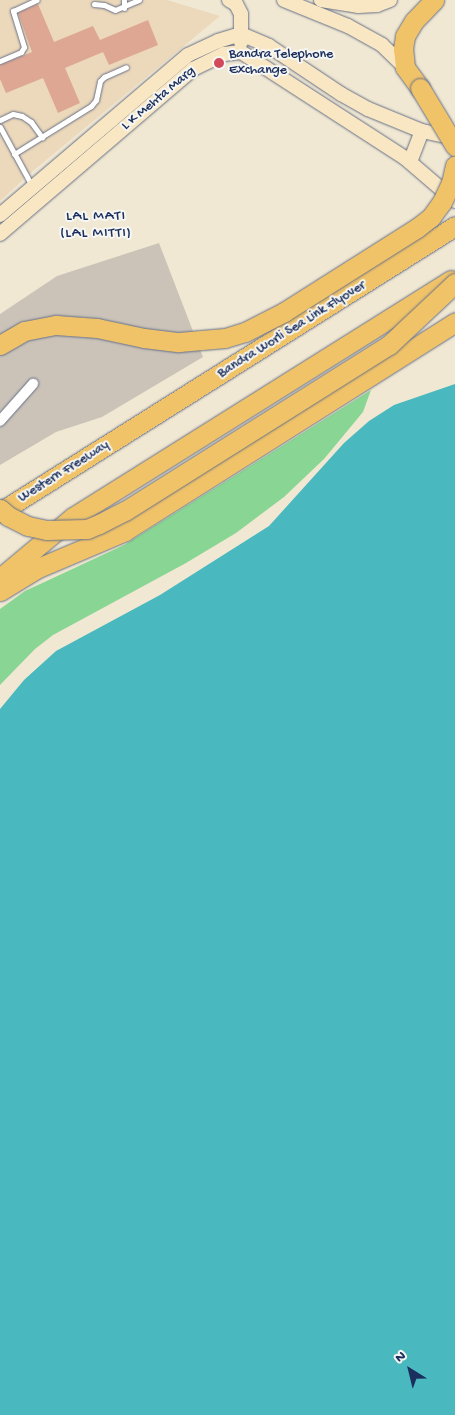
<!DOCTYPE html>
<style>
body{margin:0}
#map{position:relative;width:455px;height:1415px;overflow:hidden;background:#f1e8d3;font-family:"Gochi Hand",sans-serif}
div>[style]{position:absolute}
.built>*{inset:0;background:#ecd8ba}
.industrial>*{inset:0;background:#cbc3b8}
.green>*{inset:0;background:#89d694}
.water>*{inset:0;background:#49b8bf}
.building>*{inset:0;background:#dea793}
.roads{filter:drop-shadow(0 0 1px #667087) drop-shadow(0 0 1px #667087)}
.lane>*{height:5px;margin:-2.5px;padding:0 2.5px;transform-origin:2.5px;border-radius:2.5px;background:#fff}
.street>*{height:10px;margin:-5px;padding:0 5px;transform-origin:5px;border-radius:5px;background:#fff}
.secondary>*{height:14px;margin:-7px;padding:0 7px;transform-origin:7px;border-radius:7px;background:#f9e7c3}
.highway>*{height:19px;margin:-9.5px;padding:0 9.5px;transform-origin:9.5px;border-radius:9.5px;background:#f0c369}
.bridges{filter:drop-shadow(0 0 1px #667087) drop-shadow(0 0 1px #667087)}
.highway-bridge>*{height:19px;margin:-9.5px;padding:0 9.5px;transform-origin:9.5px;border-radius:9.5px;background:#f0c369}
.dots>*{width:14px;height:14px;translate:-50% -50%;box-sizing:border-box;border:2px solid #f6f6f2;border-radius:50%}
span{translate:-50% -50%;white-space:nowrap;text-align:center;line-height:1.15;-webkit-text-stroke:4px #f6f6f2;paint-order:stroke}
.poi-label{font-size:14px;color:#1b2f5e}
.left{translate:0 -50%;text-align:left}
.street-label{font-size:14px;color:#1b2f5e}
.neighbourhood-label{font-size:15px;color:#1b2f5e;letter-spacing:1px}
.north{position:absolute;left:385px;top:1345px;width:50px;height:50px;-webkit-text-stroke:4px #f6f6f2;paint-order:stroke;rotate:324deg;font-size:14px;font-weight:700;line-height:20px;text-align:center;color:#1b2f5e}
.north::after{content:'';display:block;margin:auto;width:18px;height:22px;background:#1b2f5e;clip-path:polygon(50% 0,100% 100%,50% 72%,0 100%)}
</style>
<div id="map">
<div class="built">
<div style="clip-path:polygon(0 0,167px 0,220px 16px,33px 171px,0 201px)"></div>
</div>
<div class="industrial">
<div style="clip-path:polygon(159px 243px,203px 357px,102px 417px,56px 432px,0 465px,0 314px,57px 276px)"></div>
</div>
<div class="green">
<div style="clip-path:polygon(371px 390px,363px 412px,324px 459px,284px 497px,236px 533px,186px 563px,53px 635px,35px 649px,0 685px,0 609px,25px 591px,124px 545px)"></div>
</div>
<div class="water">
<div style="clip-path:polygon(455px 384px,455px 1415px,0 1415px,0 709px,24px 680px,56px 651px,160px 595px,269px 526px,344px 443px,369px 421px,394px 405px)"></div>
</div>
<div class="building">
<div style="clip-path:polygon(38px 4px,54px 42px,93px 26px,100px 40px,148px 20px,158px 45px,109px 65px,103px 52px,65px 68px,80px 103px,58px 113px,43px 78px,6px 93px,0 79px,0 65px,32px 52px,18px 13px)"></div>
</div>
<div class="roads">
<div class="lane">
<div style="left:94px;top:4px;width:10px;rotate:6deg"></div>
<div style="left:104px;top:5px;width:12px;rotate:24deg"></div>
<div style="left:115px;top:10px;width:26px;rotate:-23deg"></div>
<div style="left:124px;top:8px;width:8px;rotate:-90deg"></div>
<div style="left:0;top:61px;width:23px;rotate:-23deg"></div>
<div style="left:21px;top:52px;width:6px;rotate:-59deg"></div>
<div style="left:24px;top:47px;width:38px;rotate:-107deg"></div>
<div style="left:13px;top:11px;width:26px;rotate:-25deg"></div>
<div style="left:0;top:120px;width:14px;rotate:-25deg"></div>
<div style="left:13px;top:114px;width:9px;rotate:13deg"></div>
<div style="left:22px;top:116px;width:11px;rotate:34deg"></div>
<div style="left:31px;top:122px;width:19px;rotate:54deg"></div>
<div style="left:0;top:127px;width:67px;rotate:61.5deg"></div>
<div style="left:14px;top:154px;width:91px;rotate:-31.9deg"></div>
<div style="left:91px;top:106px;width:8px;rotate:-50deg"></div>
<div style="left:96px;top:100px;width:19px;rotate:-78deg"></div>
<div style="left:100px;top:81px;width:6px;rotate:-45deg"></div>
<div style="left:104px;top:77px;width:24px;rotate:-24deg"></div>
</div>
<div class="street">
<div style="left:0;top:421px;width:50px;rotate:-48.3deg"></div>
</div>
<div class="secondary">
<div style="left:229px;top:0;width:8px;rotate:30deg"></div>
<div style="left:236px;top:4px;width:11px;rotate:63deg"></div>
<div style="left:241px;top:14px;width:28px;rotate:90deg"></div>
<div style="left:284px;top:0;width:69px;rotate:22.1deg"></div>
<div style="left:348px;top:26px;width:39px;rotate:29deg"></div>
<div style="left:382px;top:45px;width:32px;rotate:44deg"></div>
<div style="left:321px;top:0;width:37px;rotate:9deg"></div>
<div style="left:358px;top:6px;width:19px;rotate:-3deg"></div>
<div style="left:377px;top:5px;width:14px;rotate:-21deg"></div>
<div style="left:410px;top:162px;width:33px;rotate:-69deg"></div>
<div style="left:0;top:215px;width:247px;rotate:-40.4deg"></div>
<div style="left:188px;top:55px;width:33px;rotate:-25deg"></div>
<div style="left:218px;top:41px;width:24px;rotate:-17deg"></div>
<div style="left:241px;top:34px;width:30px;rotate:23deg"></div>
<div style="left:269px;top:46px;width:87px;rotate:33.7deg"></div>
<div style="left:341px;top:94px;width:31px;rotate:29deg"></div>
<div style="left:368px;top:109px;width:58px;rotate:22.2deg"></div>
<div style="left:422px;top:131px;width:33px;rotate:12deg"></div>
<div style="left:0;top:234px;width:254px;rotate:-40.5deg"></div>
<div style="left:193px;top:69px;width:34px;rotate:-26deg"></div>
<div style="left:224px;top:54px;width:17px;rotate:-7deg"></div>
<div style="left:241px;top:52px;width:195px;rotate:32.9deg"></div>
<div style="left:405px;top:158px;width:66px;rotate:40.7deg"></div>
</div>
<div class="highway">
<div style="left:420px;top:88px;width:26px;rotate:-126deg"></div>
<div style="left:405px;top:67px;width:18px;rotate:-96deg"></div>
<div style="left:403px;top:49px;width:13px;rotate:-81deg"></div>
<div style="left:405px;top:36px;width:17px;rotate:-59deg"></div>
<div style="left:414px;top:21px;width:29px;rotate:-46deg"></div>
<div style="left:0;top:512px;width:537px;rotate:-32.15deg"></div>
<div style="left:0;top:578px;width:95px;rotate:-39.9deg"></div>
<div style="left:73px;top:517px;width:446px;rotate:-32.1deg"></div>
<div style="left:0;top:591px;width:44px;rotate:-31.2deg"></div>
<div style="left:38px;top:568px;width:95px;rotate:-23deg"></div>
<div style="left:125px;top:531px;width:391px;rotate:-32.3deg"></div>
</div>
</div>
<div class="bridges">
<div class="highway-bridge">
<div style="left:420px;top:88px;width:68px;rotate:58.9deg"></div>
<div style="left:0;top:345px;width:28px;rotate:-30deg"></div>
<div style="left:24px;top:331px;width:33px;rotate:-11deg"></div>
<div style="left:56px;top:325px;width:41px;rotate:4.2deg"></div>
<div style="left:97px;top:328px;width:48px;rotate:12deg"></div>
<div style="left:144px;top:338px;width:35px;rotate:7deg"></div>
<div style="left:179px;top:342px;width:46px;rotate:-5deg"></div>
<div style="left:225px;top:338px;width:21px;rotate:-17deg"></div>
<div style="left:245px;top:332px;width:44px;rotate:-27.1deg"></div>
<div style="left:284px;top:312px;width:157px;rotate:-32.3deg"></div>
<div style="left:417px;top:228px;width:18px;rotate:-38deg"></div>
<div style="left:431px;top:217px;width:19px;rotate:-54deg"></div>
<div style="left:442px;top:202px;width:21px;rotate:-65deg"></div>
<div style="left:451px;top:183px;width:18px;rotate:-77deg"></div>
<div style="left:0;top:509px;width:11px;rotate:41deg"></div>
<div style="left:8px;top:516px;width:22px;rotate:27deg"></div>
<div style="left:28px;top:526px;width:19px;rotate:12deg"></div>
<div style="left:47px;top:530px;width:40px;rotate:-1.4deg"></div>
<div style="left:87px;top:529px;width:13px;rotate:-23deg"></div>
<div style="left:99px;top:524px;width:29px;rotate:-27deg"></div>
<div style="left:125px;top:511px;width:312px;rotate:-32.2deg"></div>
<div style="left:389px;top:345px;width:91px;rotate:-43.2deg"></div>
</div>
</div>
<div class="dots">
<div style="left:219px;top:63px;background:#d1495b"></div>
</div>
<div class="poi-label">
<span class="left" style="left:229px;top:63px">Bandra Telephone<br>Exchange</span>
</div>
<div class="street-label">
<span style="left:159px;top:99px;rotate:-40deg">L K Mehta Marg</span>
<span style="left:292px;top:330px;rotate:-32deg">Bandra Worli Sea Link Flyover</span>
<span style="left:64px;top:472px;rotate:-32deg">Western Freeway</span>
</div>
<div class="neighbourhood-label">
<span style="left:96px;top:225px">LAL MATI<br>(LAL MITTI)</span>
</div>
<div class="north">N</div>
</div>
